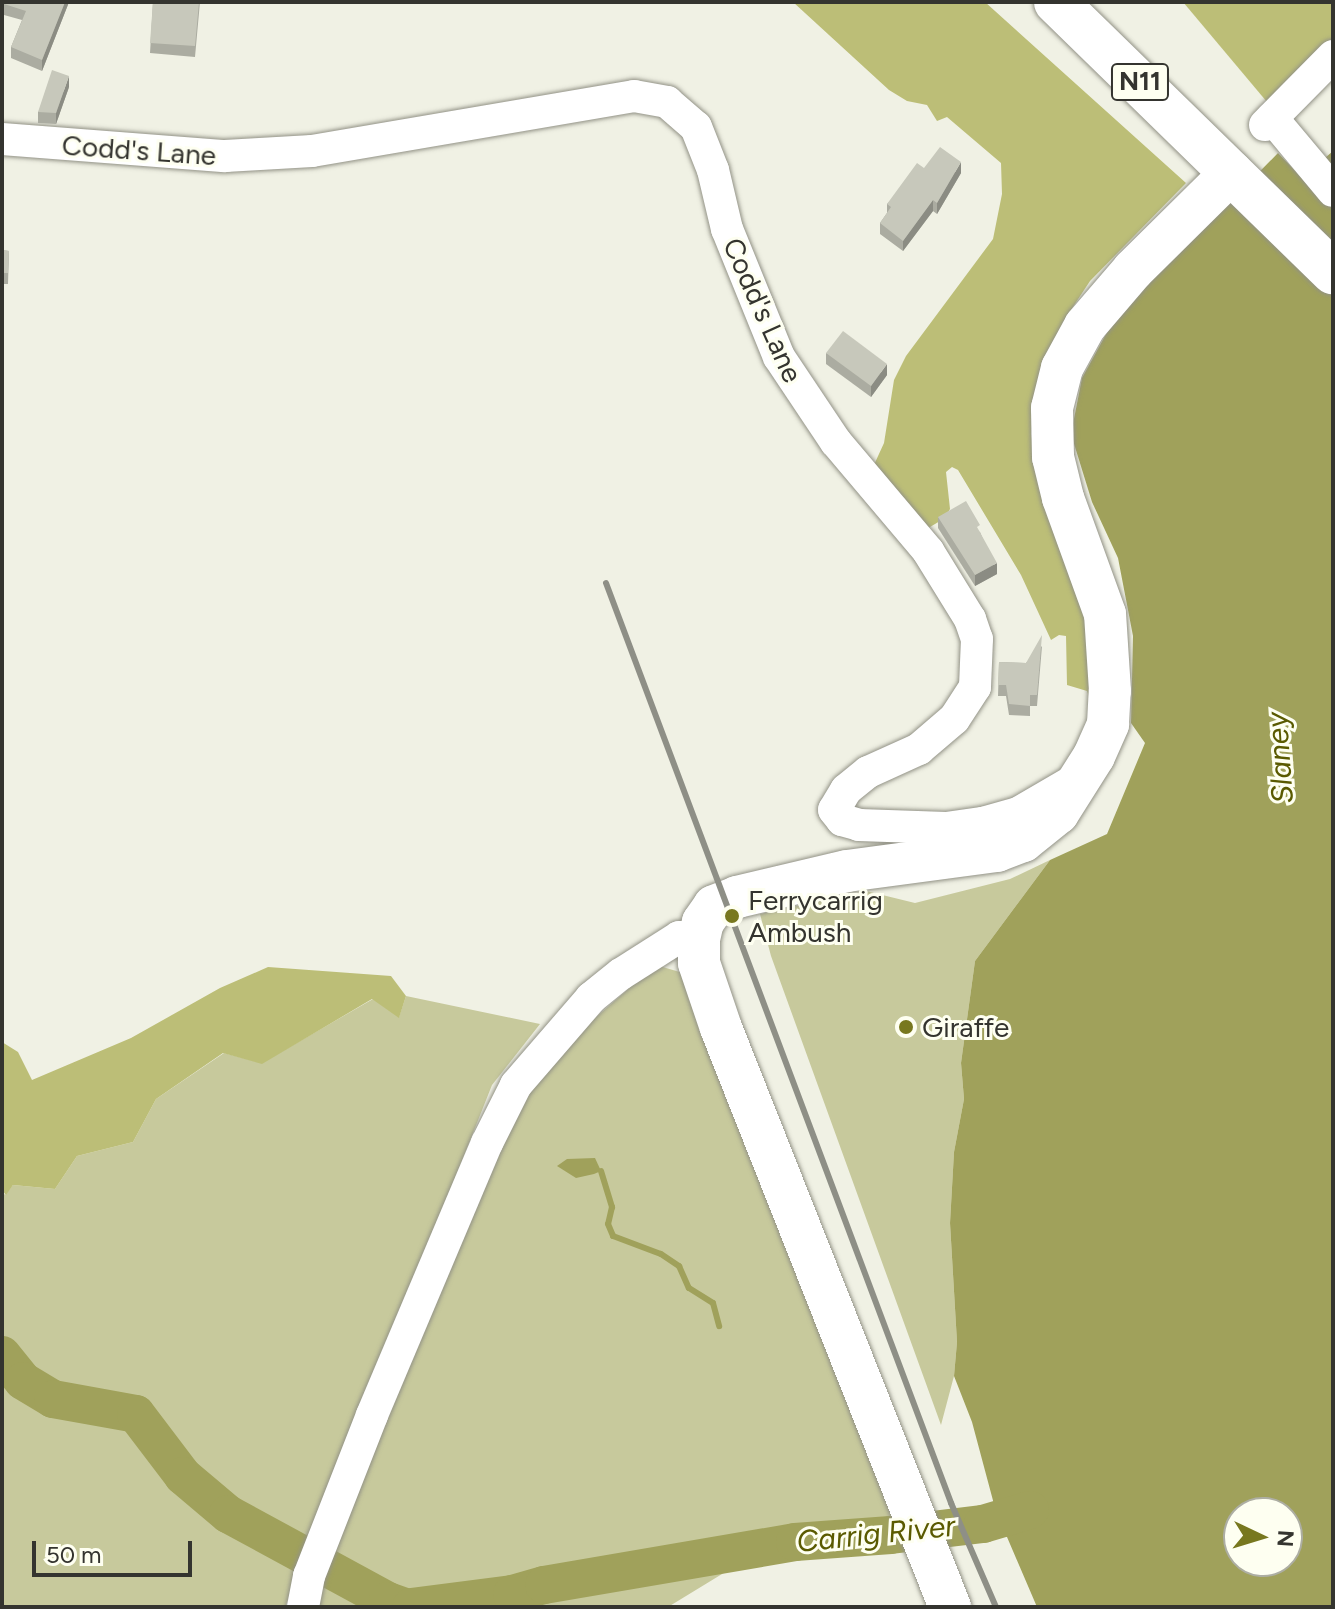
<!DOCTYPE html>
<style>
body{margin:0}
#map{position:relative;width:1335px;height:1609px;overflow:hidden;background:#f0f1e4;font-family:Figtree,sans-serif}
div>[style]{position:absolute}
.green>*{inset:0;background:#c7c99c}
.forest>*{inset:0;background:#bcbe77}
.water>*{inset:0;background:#a0a15b}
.stream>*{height:6px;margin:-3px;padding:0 3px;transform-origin:3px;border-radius:3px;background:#a0a15b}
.river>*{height:38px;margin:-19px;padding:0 19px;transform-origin:19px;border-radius:19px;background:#a0a15b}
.roads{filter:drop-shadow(0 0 2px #929286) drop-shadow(0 0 2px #929286)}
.minor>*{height:32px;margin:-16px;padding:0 16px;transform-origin:16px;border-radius:16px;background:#fff}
.major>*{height:42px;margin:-21px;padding:0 21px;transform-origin:21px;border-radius:21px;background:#fff}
.highway>*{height:44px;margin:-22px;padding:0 22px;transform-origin:22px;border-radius:22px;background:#fff}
.rail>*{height:6px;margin:-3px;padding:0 3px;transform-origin:3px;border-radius:3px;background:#8e8f86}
.wall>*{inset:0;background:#abaca1}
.shaded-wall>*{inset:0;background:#8b8c83}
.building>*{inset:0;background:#c7c8bb}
.dots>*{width:22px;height:22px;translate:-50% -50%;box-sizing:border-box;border:4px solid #fefff1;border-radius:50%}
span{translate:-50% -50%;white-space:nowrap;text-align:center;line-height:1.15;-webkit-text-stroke:6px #fefff1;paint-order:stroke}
.shield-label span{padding:2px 6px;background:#fefff1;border:2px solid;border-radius:6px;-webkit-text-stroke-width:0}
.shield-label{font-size:26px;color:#34342f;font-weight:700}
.street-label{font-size:28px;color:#34342f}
.poi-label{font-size:28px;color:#34342f}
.left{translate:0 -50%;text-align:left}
.water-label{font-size:30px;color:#5a5a00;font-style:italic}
.frame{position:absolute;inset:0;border:4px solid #34342f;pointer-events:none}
.north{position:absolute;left:1223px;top:1497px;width:80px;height:80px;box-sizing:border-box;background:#fefff1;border:2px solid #adaea3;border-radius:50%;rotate:94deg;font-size:22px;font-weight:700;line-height:32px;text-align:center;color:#34342f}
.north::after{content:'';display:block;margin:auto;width:28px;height:36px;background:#78781f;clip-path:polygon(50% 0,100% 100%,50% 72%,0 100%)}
.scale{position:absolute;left:32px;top:1541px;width:160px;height:36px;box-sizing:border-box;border:4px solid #34342f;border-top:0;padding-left:10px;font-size:24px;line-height:28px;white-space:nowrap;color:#34342f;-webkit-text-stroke:6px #fefff1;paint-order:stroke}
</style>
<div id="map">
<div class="green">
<div style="clip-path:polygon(1050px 860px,975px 961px,961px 1063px,964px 1099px,954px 1152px,950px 1223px,957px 1342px,954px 1376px,941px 1425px,771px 956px,760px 914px,866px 891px,915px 903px,1010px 879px)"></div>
<div style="clip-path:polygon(656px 965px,683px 973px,893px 1519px,745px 1540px,727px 1571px,668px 1607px,312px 1607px,330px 1552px,499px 1141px,530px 1084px,587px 1025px)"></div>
<div style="clip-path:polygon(406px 996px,540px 1024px,492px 1085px,285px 1607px,2px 1607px,2px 1190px,5px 1195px,13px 1185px,55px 1189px,77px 1156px,133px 1142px,156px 1099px,224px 1053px,262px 1063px,373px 999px,399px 1017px)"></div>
</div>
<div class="forest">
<div style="clip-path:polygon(793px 2px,985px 2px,1186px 183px,1090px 281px,1063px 322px,1041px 370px,1031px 434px,1048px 515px,1085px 610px,1093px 707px,1087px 691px,1067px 685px,1066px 636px,1059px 635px,1051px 640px,1021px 575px,958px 470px,952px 467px,946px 472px,950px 509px,945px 518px,925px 530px,873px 467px,884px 443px,894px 380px,906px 356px,993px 239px,1002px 194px,1001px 163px,947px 117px,937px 121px,927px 105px,907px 101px,889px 90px)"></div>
<div style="clip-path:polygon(1183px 2px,1333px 2px,1333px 47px,1267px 102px)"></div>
<div style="clip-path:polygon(268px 967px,391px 976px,406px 996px,399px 1018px,372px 999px,262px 1064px,223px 1053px,156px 1099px,133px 1142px,77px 1156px,55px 1189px,13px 1185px,6px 1195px,2px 1190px,2px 1042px,18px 1052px,32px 1080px,131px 1038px,220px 988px)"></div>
</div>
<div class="water">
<div style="clip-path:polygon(evenodd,1333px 151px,1333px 1607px,1037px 1607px,1007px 1537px,983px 1524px,995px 1508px,972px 1422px,954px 1376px,957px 1342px,950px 1223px,954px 1152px,964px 1099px,961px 1063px,975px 961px,1050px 860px,1107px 834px,1145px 743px,1131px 723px,1133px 636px,1118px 558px,1092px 502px,1071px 434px,1082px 378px,1122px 305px,1163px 270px,1278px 153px,1302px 178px,1333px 151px,1239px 1513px,1287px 1513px,1287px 1561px,1239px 1561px,1239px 1513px)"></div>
<div style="clip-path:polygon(595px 1158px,601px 1171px,594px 1174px,576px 1178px,557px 1166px,567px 1159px)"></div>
</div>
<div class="stream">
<div style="left:601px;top:1171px;width:38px;rotate:73deg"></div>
<div style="left:612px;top:1207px;width:17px;rotate:103deg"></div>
<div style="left:608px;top:1224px;width:13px;rotate:67deg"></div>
<div style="left:613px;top:1236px;width:51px;rotate:20.6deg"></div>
<div style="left:661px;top:1254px;width:22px;rotate:34deg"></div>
<div style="left:679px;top:1266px;width:24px;rotate:66deg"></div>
<div style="left:689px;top:1288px;width:28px;rotate:32deg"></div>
<div style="left:713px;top:1303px;width:24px;rotate:75deg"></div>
</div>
<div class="river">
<div style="left:2px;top:1355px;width:33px;rotate:51deg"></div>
<div style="left:23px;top:1381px;width:35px;rotate:31deg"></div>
<div style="left:53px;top:1399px;width:84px;rotate:10.2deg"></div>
<div style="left:136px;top:1414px;width:78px;rotate:52.8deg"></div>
<div style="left:183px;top:1476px;width:59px;rotate:40.2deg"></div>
<div style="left:228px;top:1514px;width:182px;rotate:28.5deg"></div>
<div style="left:388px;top:1601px;width:18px;rotate:19deg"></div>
<div style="left:411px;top:1607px;width:102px;rotate:-7.3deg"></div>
<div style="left:512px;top:1594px;width:33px;rotate:-16deg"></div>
<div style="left:544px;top:1585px;width:255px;rotate:-9.7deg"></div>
<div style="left:795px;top:1542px;width:96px;rotate:-4.2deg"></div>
<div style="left:891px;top:1535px;width:93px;rotate:-6.8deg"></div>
<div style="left:983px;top:1524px;width:49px;rotate:-16.6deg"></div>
</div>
<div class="roads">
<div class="minor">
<div style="left:1272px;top:118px;width:95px;rotate:50.1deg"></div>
<div style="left:1265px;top:125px;width:97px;rotate:-45.4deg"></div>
<div style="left:2px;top:139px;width:224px;rotate:4.4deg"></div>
<div style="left:225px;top:156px;width:87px;rotate:-3.3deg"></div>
<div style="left:312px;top:151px;width:327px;rotate:-9.7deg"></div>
<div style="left:634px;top:96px;width:34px;rotate:10deg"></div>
<div style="left:667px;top:102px;width:38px;rotate:41deg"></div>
<div style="left:696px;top:127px;width:46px;rotate:68.4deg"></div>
<div style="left:713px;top:170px;width:61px;rotate:76.7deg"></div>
<div style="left:727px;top:229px;width:138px;rotate:67.9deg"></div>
<div style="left:779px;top:357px;width:102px;rotate:56.2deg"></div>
<div style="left:836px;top:442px;width:143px;rotate:49.8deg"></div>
<div style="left:928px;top:551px;width:80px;rotate:58.3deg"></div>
<div style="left:970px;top:619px;width:21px;rotate:71deg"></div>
<div style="left:977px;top:639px;width:48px;rotate:92.4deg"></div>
<div style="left:975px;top:687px;width:38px;rotate:123deg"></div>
<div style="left:954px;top:719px;width:46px;rotate:139.4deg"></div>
<div style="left:919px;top:749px;width:56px;rotate:155.7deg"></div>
<div style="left:868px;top:772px;width:28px;rotate:141deg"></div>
<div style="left:846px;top:790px;width:23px;rotate:121deg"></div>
<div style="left:834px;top:810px;width:13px;rotate:51deg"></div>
<div style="left:842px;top:820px;width:18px;rotate:16deg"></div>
<div style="left:859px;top:825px;width:87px;rotate:2deg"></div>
<div style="left:946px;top:828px;width:37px;rotate:-8deg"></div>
<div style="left:983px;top:823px;width:36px;rotate:-16deg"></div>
<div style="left:1018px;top:813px;width:66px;rotate:-30.1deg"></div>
<div style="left:303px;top:1607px;width:32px;rotate:-79deg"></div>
<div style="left:309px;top:1576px;width:173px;rotate:-68.6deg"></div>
<div style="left:372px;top:1415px;width:295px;rotate:-67.1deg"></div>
<div style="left:487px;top:1143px;width:65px;rotate:-63.4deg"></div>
<div style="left:516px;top:1085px;width:115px;rotate:-49.2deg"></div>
<div style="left:591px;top:998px;width:38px;rotate:-39deg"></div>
<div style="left:621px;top:974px;width:69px;rotate:-32.5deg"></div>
<div style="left:679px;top:937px;width:20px;rotate:6deg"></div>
</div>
<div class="major">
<div style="left:950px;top:1607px;width:623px;rotate:-111.58deg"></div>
<div style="left:721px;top:1028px;width:69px;rotate:-108.7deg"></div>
<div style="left:699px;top:963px;width:24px;rotate:-90deg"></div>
<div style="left:699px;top:939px;width:17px;rotate:-77deg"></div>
<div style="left:703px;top:922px;width:19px;rotate:-55deg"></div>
<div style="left:714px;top:906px;width:25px;rotate:-21deg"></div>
<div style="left:737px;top:897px;width:113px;rotate:-13.3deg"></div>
<div style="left:847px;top:871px;width:151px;rotate:-7.6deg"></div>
<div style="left:997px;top:851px;width:28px;rotate:-21deg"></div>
<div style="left:1023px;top:841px;width:45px;rotate:-38.7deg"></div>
<div style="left:1058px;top:813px;width:67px;rotate:-57.7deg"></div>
<div style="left:1094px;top:756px;width:35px;rotate:-66deg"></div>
<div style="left:1108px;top:724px;width:33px;rotate:-87deg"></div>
<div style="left:1110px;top:691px;width:77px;rotate:-93.7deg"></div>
<div style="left:1105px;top:614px;width:123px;rotate:-109.9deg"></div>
<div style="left:1063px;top:498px;width:42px;rotate:-103.7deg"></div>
<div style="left:1053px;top:457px;width:49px;rotate:-91.2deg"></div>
<div style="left:1052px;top:408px;width:41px;rotate:-76deg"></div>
<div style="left:1062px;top:368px;width:48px;rotate:-61.3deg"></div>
<div style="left:1085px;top:326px;width:74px;rotate:-49.4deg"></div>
<div style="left:1133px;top:270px;width:139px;rotate:-44.7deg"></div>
</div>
<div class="highway">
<div style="left:1056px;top:2px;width:387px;rotate:44.3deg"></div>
</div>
</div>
<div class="rail">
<div style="left:606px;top:583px;width:983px;rotate:69.44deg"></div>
<div style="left:951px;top:1503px;width:113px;rotate:66.6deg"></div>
</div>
<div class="wall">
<div style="clip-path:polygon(69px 2px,42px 71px,11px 58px,11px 47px,22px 20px,4px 15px,4px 4px)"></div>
<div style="clip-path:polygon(153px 2px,200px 2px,195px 57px,150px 53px)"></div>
<div style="clip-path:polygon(69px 87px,56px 124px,38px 123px,38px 112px)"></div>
<div style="clip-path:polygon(924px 168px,961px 173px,937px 214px,933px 211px,903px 251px,880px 234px,880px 223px,887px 213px,887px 204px)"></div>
<div style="clip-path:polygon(2px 250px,9px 251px,8px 284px,2px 284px)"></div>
<div style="clip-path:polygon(826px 353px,887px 375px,871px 397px,826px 364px)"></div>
<div style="clip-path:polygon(938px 517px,980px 532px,997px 574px,975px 586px,938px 528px)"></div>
<div style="clip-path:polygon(1042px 646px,1037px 706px,1030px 706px,1030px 716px,1009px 715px,1006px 696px,998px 696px,999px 662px,1026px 663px)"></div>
</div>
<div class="shaded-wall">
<div style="clip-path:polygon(65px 2px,69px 2px,42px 71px,42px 60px)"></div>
<div style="clip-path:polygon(69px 76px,69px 87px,56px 124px,56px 113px)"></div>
<div style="clip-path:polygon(961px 162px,961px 173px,937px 214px,937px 203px)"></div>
<div style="clip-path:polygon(933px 200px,933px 211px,903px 251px,903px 241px)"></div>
<div style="clip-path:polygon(887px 364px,887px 375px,871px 397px,871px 386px)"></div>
<div style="clip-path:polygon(997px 563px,997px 574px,975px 586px,975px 575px)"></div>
</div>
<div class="building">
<div style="clip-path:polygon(4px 2px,65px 2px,42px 60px,11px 47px,26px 11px,4px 4px)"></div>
<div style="clip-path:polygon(153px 2px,199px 2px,195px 46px,150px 43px)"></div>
<div style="clip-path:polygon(52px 70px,69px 76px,56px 113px,38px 112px)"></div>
<div style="clip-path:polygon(940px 147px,961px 162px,937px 203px,933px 200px,903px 241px,880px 223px,891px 207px,887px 204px,917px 163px,924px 168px)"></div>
<div style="clip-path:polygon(2px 250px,9px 251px,8px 273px,2px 273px)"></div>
<div style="clip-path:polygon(843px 331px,887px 364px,871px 386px,826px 353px)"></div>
<div style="clip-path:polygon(966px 501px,980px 525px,977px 527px,997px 563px,975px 575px,938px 517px)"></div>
<div style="clip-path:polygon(1042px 635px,1037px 695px,1030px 695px,1030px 706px,1009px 704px,1006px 685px,998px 685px,999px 662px,1026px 663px)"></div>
</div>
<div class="dots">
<div style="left:732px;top:916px;background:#78781f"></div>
<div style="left:906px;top:1027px;background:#78781f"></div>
</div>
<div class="shield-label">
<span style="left:1140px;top:82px">N11</span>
</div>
<div class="street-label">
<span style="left:139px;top:150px;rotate:4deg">Codd's Lane</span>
<span style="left:763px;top:310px;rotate:66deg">Codd's Lane</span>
</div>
<div class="poi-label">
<span class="left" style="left:748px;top:916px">Ferrycarrig<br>Ambush</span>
<span class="left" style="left:922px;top:1027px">Giraffe</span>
</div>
<div class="water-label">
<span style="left:1280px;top:758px;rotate:-94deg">Slaney</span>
<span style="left:876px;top:1534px;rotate:-6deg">Carrig River</span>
</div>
<div class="frame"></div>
<div class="north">N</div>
<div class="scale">50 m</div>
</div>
